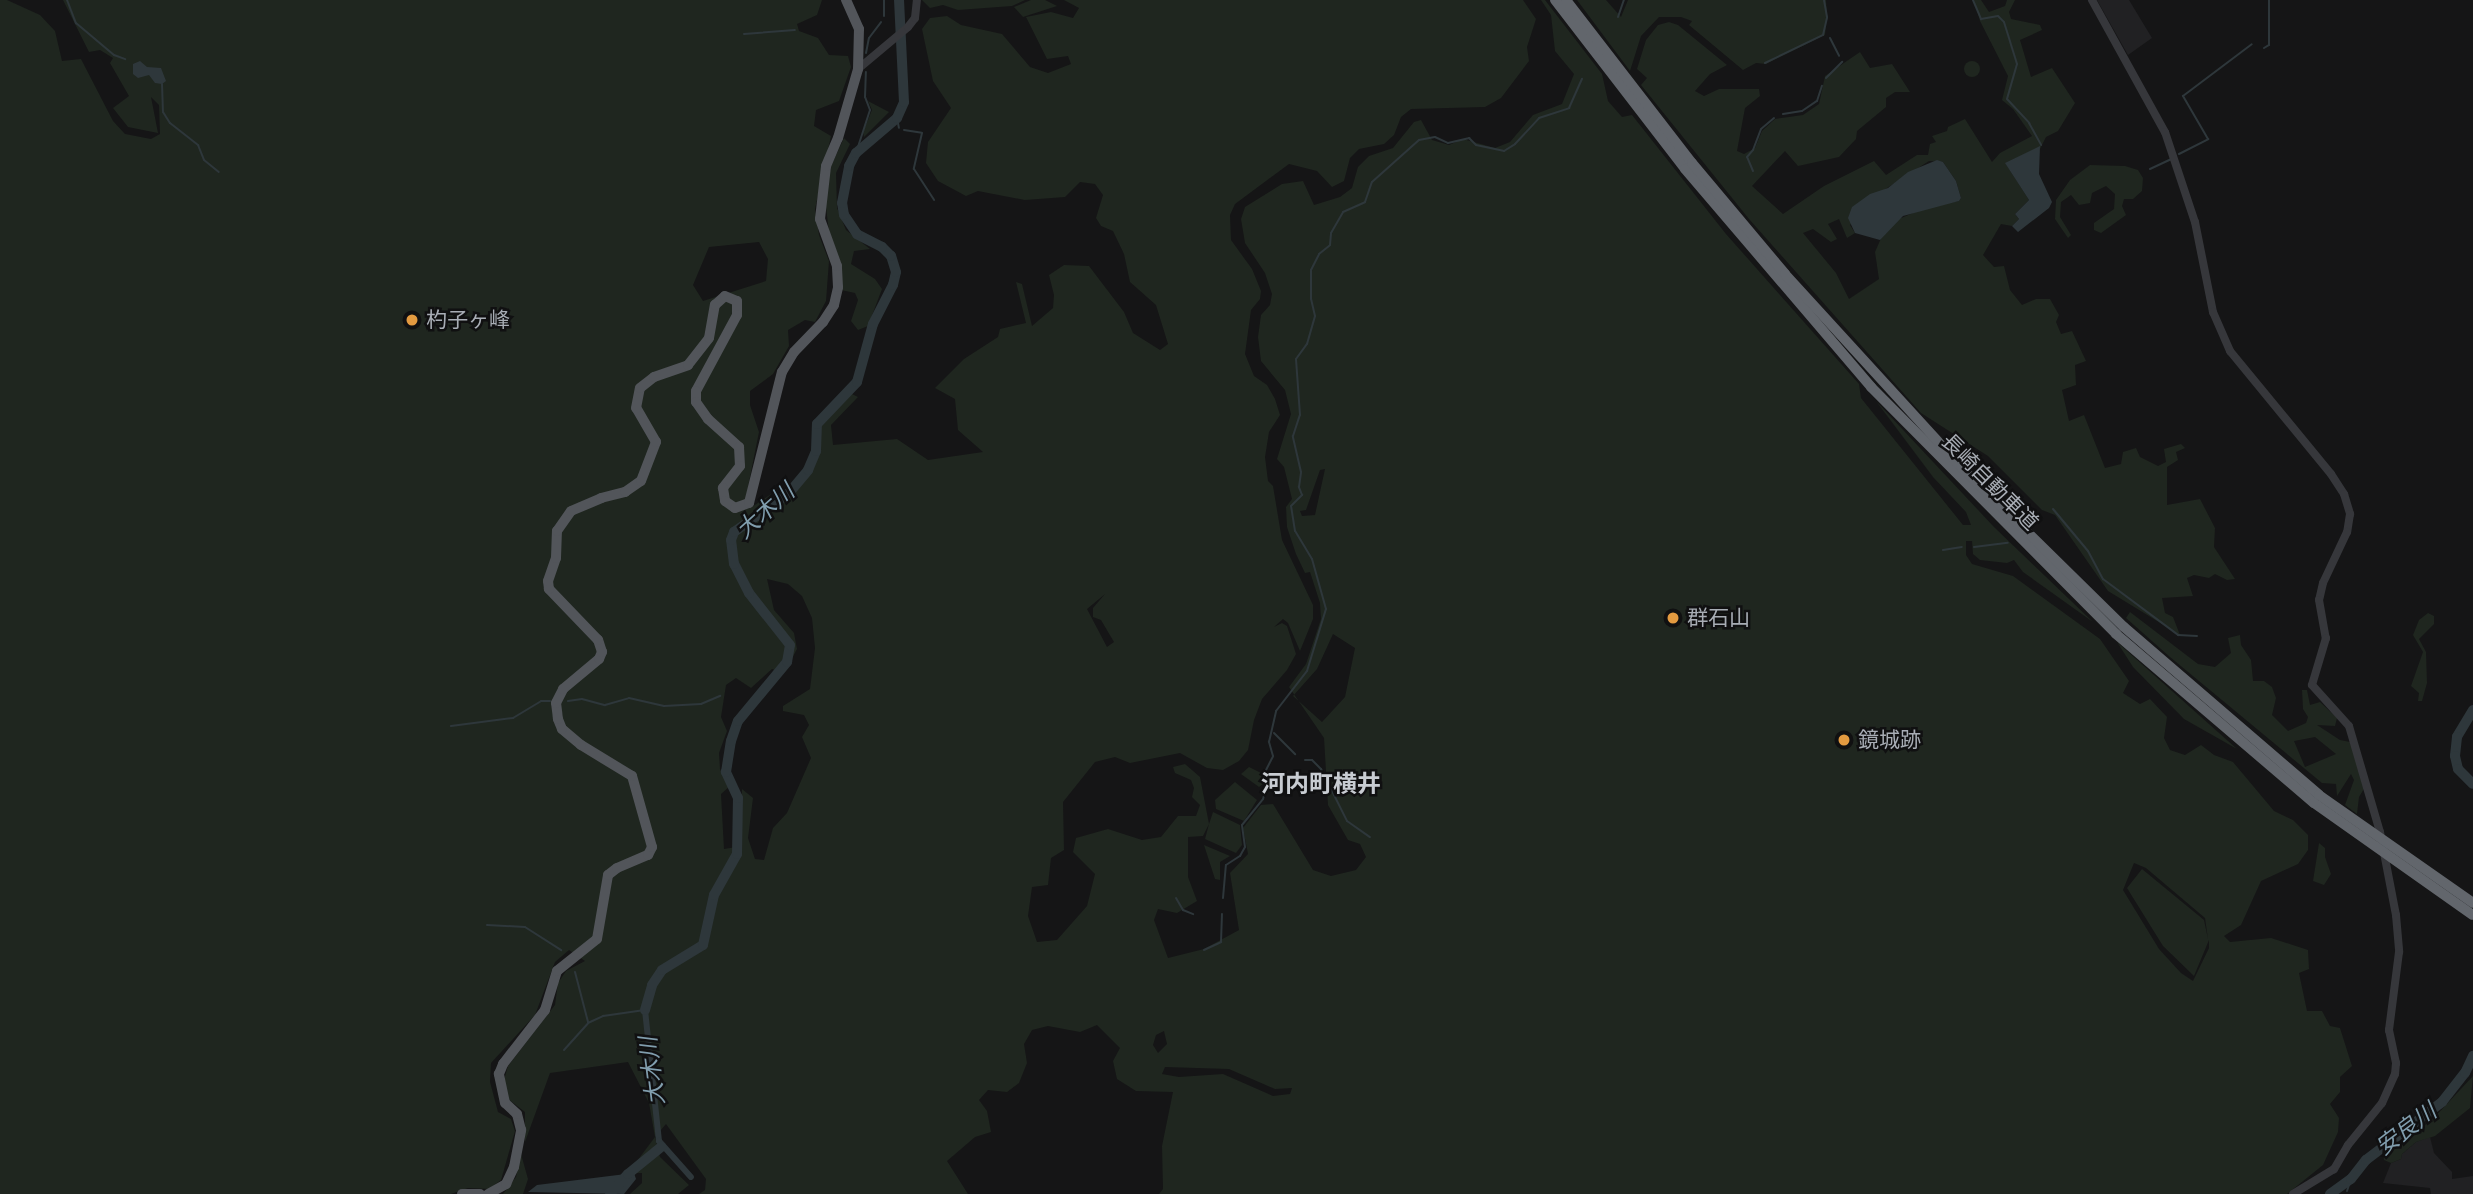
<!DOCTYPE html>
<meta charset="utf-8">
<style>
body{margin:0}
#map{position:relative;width:2473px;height:1194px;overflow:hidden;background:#151516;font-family:Jost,"Noto Sans JP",sans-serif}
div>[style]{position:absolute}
.built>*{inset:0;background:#212123}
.green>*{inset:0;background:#1f261f}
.round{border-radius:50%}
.water>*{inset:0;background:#2e373b}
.stream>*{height:2px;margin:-1px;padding:0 1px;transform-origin:1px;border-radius:1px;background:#2e373b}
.canal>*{height:6px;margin:-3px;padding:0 3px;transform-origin:3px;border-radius:3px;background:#2e373b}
.river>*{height:10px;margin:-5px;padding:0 5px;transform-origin:5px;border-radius:5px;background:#2e373b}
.minor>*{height:8px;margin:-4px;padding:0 4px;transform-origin:4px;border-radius:4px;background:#36373b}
.major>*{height:10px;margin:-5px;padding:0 5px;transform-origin:5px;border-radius:5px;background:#52555a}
.highway>*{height:10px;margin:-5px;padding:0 5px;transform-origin:5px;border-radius:5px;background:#62666c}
.highway-bridge>*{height:10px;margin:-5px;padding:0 5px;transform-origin:5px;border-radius:5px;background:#62666c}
.dots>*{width:19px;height:19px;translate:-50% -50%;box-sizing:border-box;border:4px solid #101011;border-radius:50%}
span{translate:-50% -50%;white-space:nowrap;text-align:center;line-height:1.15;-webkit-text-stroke:5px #101011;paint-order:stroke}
.poi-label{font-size:21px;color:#a8adb5}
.left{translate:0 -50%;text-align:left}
.street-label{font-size:21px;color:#a8adb5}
.water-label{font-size:23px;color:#819eae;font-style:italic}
.quarter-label{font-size:24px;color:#c8ccd2;font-weight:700}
</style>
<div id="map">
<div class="built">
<div style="clip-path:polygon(2097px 0,2129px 0,2152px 38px,2128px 55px)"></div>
<div style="clip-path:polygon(2430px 1137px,2434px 1153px,2452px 1172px,2452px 1179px,2473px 1176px,2473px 1194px,2431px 1194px,2430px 1188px,2383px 1183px,2391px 1163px,2401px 1159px,2402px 1154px,2416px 1142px)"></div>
</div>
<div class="green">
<div style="clip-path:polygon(evenodd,0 0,7px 0,40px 15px,55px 31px,62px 61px,81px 59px,113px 121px,125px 134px,151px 139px,160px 134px,159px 105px,151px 97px,158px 133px,128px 127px,113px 108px,129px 96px,110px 63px,113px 58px,100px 50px,89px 52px,63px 0,822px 0,817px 15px,797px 24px,799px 31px,818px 38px,829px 55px,848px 56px,851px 67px,839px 101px,816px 110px,814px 126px,831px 136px,815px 209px,819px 235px,829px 261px,826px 301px,815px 322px,805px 320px,788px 330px,789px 346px,773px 374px,750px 391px,750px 405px,759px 432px,748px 487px,752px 507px,774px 492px,783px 500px,810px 474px,819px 455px,820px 424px,850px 393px,858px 397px,831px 425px,833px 445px,897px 439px,928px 460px,983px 452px,958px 430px,955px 399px,935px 388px,964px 359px,998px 337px,1000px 329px,1026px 323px,1016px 282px,1022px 284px,1032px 326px,1053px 308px,1054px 295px,1049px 275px,1064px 265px,1089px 266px,1124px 312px,1133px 333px,1160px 350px,1168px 344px,1156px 305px,1130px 282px,1124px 254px,1113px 231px,1101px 226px,1096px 218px,1103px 195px,1095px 184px,1080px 182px,1065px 197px,1025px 200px,978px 191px,966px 196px,938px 181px,926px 163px,928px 142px,951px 108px,933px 81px,922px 29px,930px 18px,947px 16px,961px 25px,1002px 34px,1030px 67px,1048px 73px,1071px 64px,1068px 56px,1047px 59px,1026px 17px,1051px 12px,1073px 18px,1079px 8px,1064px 0,1523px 0,1536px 19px,1527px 47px,1529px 61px,1501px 98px,1485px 107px,1411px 109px,1401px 117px,1394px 135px,1384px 144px,1359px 149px,1350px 158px,1344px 181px,1332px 187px,1317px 171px,1289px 164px,1235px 204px,1230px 215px,1231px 240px,1252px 269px,1261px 291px,1260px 299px,1251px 310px,1245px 354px,1254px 376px,1267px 385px,1275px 399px,1280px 415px,1269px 432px,1265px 457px,1268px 481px,1273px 486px,1282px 540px,1313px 605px,1313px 619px,1300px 651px,1288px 623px,1283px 619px,1274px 627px,1282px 623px,1287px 626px,1296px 654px,1287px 670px,1262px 699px,1254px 720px,1248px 750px,1239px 761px,1223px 770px,1207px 768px,1180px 753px,1130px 763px,1115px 757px,1095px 762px,1063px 802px,1064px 850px,1051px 858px,1048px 885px,1032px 887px,1028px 916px,1037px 942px,1057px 940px,1087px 906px,1095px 874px,1073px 852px,1076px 838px,1108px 829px,1142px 840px,1161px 837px,1178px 816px,1196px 816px,1200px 805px,1192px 797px,1194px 788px,1191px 780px,1175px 773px,1173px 767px,1185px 764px,1200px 777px,1209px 824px,1213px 812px,1240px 825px,1242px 845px,1236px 853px,1205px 839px,1209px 824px,1203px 836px,1188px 837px,1188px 877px,1197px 901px,1177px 913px,1158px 909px,1154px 920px,1168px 958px,1204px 949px,1239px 930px,1230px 873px,1248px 854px,1243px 828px,1261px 805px,1273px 804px,1313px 870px,1331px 876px,1356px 870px,1366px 857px,1360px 844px,1348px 840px,1328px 805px,1324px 738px,1289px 687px,1306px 664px,1321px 619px,1320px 603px,1310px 572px,1305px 573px,1296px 554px,1287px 527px,1286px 507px,1292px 499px,1284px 467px,1277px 459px,1291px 414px,1285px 390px,1261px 361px,1258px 337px,1261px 315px,1270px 305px,1272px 294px,1265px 273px,1245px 243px,1241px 219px,1245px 207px,1282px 184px,1303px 181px,1314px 205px,1340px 197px,1352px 188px,1358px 167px,1369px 156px,1393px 148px,1414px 122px,1421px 120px,1432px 140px,1449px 145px,1463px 139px,1495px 148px,1510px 142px,1533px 115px,1562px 104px,1574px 74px,1555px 51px,1551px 15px,1541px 0,1545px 0,1602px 74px,1608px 101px,1622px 117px,1632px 115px,1726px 234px,1859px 384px,1861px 398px,1963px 525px,1971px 525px,1966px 512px,1933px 477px,1876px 401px,1994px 527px,2093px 622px,2023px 572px,2014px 560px,2007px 563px,1980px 560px,1973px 554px,1972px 541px,1966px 541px,1966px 555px,1972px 564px,2013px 576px,2100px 639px,2129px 681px,2123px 693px,2140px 704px,2150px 699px,2167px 717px,2164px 738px,2170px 750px,2185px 755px,2201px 745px,2214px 755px,2233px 762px,2274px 811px,2293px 820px,2308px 835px,2308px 850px,2298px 864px,2261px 881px,2241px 925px,2224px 936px,2230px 942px,2271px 938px,2308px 950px,2309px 969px,2299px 973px,2307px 1011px,2322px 1011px,2330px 1026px,2340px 1028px,2352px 1066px,2340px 1077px,2340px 1092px,2330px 1104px,2339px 1118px,2338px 1132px,2323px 1165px,2287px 1194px,1159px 1194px,1163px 1189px,1162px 1146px,1173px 1092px,1136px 1091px,1117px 1079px,1113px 1061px,1120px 1048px,1097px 1025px,1080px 1032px,1048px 1026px,1032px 1030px,1024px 1044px,1027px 1063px,1019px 1083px,1007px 1092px,988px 1090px,979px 1100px,987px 1111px,991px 1132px,975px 1137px,947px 1161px,968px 1194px,699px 1194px,705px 1190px,706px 1179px,666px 1124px,655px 1137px,660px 1157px,689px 1185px,678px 1194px,630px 1194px,642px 1183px,642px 1173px,628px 1173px,655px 1137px,649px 1103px,628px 1062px,550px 1073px,525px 1142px,525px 1112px,508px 1099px,504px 1080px,508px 1066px,555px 1005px,558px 983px,566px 971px,585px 961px,569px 950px,555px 962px,535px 1015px,491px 1063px,490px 1082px,498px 1112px,511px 1119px,515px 1131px,501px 1180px,489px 1189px,468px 1188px,451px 1194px,0 1194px,0 0,759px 242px,768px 259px,766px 281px,703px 301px,693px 285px,709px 247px,759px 242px,0 0,1325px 469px,1315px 515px,1302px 516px,1300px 511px,1306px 510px,1320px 470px,1325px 469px,0 0,767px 579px,788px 584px,802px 596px,812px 618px,815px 648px,810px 689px,783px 706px,783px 711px,804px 715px,809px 725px,802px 737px,811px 758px,787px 813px,773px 828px,764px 860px,755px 859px,748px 838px,753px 798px,742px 789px,742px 846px,724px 849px,721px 794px,729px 787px,720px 769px,719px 753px,727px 731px,721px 717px,726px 685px,736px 678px,751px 688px,772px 669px,784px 673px,797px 649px,794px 633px,774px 610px,767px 579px,0 0,1105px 594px,1093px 608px,1093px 617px,1101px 620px,1114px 642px,1107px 647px,1087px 609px,1105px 594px,0 0,1333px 634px,1355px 648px,1345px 697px,1322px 722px,1293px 696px,1317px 669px,1333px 634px,0 0,2134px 863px,2146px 868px,2205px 918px,2208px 939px,2204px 920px,2142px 869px,2127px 888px,2163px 946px,2194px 976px,2209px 940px,2209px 948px,2193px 981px,2181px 973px,2159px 949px,2123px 890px,2134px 863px,0 0,1164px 1031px,1167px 1044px,1158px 1053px,1153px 1045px,1156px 1035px,1164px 1031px,0 0,1165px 1067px,1229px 1069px,1275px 1089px,1292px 1088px,1290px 1094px,1273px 1096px,1223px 1074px,1179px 1077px,1162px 1074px,1165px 1067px)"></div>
<div style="clip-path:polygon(922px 0,1025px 0,1012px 6px,958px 10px,943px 5px,930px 8px)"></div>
<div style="clip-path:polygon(1031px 0,1045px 0,1057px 6px,1023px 17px,1014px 7px)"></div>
<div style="clip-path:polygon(1577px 0,1606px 0,1621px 17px,1628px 0,1826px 0,1827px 16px,1825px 35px,1766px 64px,1756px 63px,1743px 70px,1689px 25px,1692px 21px,1681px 17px,1659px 17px,1641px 36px,1630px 71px)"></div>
<div style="clip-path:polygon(evenodd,1974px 0,1981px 0,1989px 12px,2005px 6px,2007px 0,2015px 0,2009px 12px,2011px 19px,2040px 25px,2042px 30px,2020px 40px,2031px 77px,2052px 68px,2075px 103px,2058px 131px,2046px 137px,2040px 149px,2006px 164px,2029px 200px,2015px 214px,2019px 219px,2012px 226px,2001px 224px,1983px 255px,1994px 267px,2004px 266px,2010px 290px,2022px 305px,2036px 299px,2050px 299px,2059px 315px,2056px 322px,2061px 334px,2072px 331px,2086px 361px,2075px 365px,2076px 385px,2062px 390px,2069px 421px,2084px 415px,2105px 468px,2121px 464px,2123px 452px,2136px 448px,2140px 457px,2158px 466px,2166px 462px,2164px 449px,2181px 444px,2185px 448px,2176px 452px,2178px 460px,2167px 467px,2167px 505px,2200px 499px,2215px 528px,2214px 547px,2235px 579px,2227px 580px,2215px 574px,2209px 578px,2194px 575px,2187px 578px,2193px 596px,2162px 598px,2165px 613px,2173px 617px,2180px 635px,2108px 591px,2055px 515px,2042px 510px,1988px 456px,1921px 413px,1749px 219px,1641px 85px,1647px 78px,1637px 69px,1646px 40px,1658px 25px,1669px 22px,1678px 25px,1727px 65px,1710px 74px,1695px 91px,1704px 96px,1719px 89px,1759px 89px,1760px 96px,1745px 108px,1737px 151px,1744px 154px,1755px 148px,1762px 131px,1775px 119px,1803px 115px,1819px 104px,1825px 76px,1860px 52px,1870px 68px,1892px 64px,1910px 92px,1895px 92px,1886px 98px,1886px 107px,1857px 131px,1856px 139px,1839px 157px,1798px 166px,1785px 151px,1752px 186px,1783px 214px,1824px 186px,1874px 161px,1886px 175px,1917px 155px,1928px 155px,1930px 144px,1936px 142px,1932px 136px,1947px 131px,1948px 127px,1965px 119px,1992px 162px,2000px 153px,2032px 136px,2013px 109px,2002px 100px,2008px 76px,1980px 21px,1974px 0,1929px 161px,1943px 162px,1956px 181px,1961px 198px,1959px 201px,1927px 207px,1899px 219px,1882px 236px,1875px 252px,1879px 279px,1849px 299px,1836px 273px,1803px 233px,1813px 229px,1831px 242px,1837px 239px,1828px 224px,1839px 219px,1847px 238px,1855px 233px,1850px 225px,1884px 190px,1929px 161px)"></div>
<div class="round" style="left:1964px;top:61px;width:16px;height:16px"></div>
<div style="clip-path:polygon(868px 101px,889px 112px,864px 137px,863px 132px,872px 110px)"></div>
<div style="clip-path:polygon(844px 138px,850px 144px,836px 173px,837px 208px,846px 230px,870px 249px,854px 251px,851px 264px,875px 279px,882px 289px,868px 326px,858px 330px,851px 321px,858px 300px,855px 293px,841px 290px,842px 266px,829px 232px,825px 199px,831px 166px)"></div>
<div style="clip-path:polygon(2090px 165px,2125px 166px,2138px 170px,2143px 178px,2142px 191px,2133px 199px,2124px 199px,2122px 206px,2126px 215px,2101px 233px,2094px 230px,2094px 223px,2114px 209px,2115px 194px,2106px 186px,2092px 193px,2090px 203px,2079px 205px,2071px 195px,2061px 202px,2060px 217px,2071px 235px,2068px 238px,2055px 219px,2056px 200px,2070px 180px)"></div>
<div style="clip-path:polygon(evenodd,2130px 612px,2198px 664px,2215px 667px,2231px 653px,2228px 638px,2240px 635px,2241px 645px,2251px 660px,2253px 681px,2264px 681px,2272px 687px,2276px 698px,2272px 715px,2288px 731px,2306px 723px,2308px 717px,2303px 709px,2302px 690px,2307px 690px,2310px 705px,2320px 702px,2337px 718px,2335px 726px,2317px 725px,2340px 740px,2350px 742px,2365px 787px,2359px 797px,2357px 814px,2345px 805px,2354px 780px,2351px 774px,2337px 796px,2336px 784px,2322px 783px,2170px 657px,2126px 618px,2130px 612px,2315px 737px,2336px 754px,2305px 767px,2294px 741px,2315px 737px)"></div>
<div style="clip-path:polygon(2428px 613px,2434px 616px,2434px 624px,2419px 639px,2426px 652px,2427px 683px,2422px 701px,2418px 701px,2419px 693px,2411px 686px,2423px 652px,2413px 635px,2419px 620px)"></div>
<div style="clip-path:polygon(2117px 642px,2237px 749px,2184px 719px,2133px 667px)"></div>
<div style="clip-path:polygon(1249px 767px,1261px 773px,1264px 783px,1259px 787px,1241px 774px)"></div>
<div style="clip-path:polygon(1235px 782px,1257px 800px,1244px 821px,1216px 809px,1215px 800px)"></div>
<div style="clip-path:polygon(2319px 843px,2325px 848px,2325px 857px,2331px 874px,2324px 885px,2313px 881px)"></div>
<div style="clip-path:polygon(1204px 845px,1230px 856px,1220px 862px,1220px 880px,1215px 879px)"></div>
<div style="clip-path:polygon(2473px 1076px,2470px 1108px,2435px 1136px,2416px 1142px,2402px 1154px,2401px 1159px,2391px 1163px,2384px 1160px,2383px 1154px,2431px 1121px)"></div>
<div style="clip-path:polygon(521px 1154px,528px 1179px,523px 1194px,503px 1194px,516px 1177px)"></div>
</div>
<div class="water">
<div style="clip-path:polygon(140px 61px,147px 67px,161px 68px,166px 81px,162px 84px,155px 83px,149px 75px,138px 78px,133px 74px,133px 64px)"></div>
<div style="clip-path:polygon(2040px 146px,2039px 174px,2052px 202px,2049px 208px,2018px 232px,2012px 226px,2019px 219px,2015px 214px,2029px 200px,2005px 163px)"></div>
<div style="clip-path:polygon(1937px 160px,1943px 162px,1956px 181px,1961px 198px,1959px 201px,1903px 216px,1880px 240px,1855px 233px,1848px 218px,1852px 207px,1870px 194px,1888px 188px,1908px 172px)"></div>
<div style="clip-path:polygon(634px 1173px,636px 1179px,624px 1194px,528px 1192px,537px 1185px)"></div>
</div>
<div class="stream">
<div style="left:67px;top:0;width:25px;rotate:69deg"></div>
<div style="left:76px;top:23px;width:50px;rotate:40.1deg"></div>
<div style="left:114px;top:55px;width:12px;rotate:20deg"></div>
<div style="left:884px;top:0;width:16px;rotate:90deg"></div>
<div style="left:1973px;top:0;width:21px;rotate:67deg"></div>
<div style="left:1981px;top:19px;width:17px;rotate:-10deg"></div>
<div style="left:1998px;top:16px;width:8px;rotate:45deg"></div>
<div style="left:2004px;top:22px;width:44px;rotate:72.8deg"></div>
<div style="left:2017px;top:64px;width:36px;rotate:106deg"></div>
<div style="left:2007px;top:99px;width:33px;rotate:47deg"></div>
<div style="left:2029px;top:123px;width:25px;rotate:61deg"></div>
<div style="left:1618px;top:17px;width:18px;rotate:-71deg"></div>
<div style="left:744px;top:34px;width:51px;rotate:-4.5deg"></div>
<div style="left:1830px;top:38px;width:20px;rotate:63deg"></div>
<div style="left:2264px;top:48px;width:6px;rotate:-31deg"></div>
<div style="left:2269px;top:45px;width:45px;rotate:-90deg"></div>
<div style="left:866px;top:53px;width:15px;rotate:-79deg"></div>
<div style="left:869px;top:38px;width:20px;rotate:-53deg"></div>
<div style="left:1765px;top:63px;width:64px;rotate:-25.8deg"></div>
<div style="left:1823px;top:35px;width:18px;rotate:-77deg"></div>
<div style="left:1827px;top:17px;width:17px;rotate:-100deg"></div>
<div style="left:1826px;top:78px;width:23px;rotate:-45deg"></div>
<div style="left:162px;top:84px;width:28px;rotate:88deg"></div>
<div style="left:163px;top:112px;width:13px;rotate:58deg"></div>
<div style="left:170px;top:123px;width:36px;rotate:38deg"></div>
<div style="left:198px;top:145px;width:16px;rotate:68deg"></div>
<div style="left:204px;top:160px;width:19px;rotate:39deg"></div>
<div style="left:1783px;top:114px;width:19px;rotate:-9deg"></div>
<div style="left:1802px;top:111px;width:18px;rotate:-34deg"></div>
<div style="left:1817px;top:101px;width:16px;rotate:-72deg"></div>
<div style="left:897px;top:118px;width:10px;rotate:79deg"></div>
<div style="left:904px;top:130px;width:18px;rotate:9deg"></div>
<div style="left:922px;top:133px;width:37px;rotate:103deg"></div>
<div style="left:914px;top:169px;width:37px;rotate:57deg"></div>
<div style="left:856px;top:153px;width:45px;rotate:-72deg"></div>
<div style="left:870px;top:110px;width:14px;rotate:-111deg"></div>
<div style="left:865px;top:97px;width:25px;rotate:-88deg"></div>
<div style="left:2179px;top:154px;width:33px;rotate:-27deg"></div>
<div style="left:2208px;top:139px;width:50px;rotate:-120.2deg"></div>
<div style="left:2183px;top:96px;width:86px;rotate:-37deg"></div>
<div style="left:2150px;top:169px;width:23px;rotate:-25deg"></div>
<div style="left:1753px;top:171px;width:15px;rotate:-113deg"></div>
<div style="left:1747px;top:157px;width:9px;rotate:-49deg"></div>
<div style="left:1753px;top:150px;width:22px;rotate:-69deg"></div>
<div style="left:1761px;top:129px;width:17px;rotate:-40deg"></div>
<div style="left:2053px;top:509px;width:55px;rotate:50.2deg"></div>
<div style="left:2088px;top:551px;width:32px;rotate:62deg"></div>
<div style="left:2103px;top:579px;width:94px;rotate:36.7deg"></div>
<div style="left:2178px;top:635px;width:19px;rotate:3deg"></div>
<div style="left:1974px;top:547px;width:34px;rotate:-7deg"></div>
<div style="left:1943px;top:550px;width:19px;rotate:-9deg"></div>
<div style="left:568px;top:701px;width:14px;rotate:-8deg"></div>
<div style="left:582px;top:699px;width:24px;rotate:15deg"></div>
<div style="left:605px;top:705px;width:25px;rotate:-16deg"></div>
<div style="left:629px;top:698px;width:36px;rotate:13deg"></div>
<div style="left:664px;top:706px;width:37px;rotate:-3deg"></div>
<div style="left:701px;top:704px;width:21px;rotate:-23deg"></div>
<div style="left:451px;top:726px;width:63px;rotate:-7.4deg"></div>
<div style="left:513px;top:718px;width:33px;rotate:-31deg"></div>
<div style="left:541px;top:701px;width:9px"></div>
<div style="left:1274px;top:733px;width:30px;rotate:45deg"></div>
<div style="left:1305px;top:760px;width:7px"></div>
<div style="left:1312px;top:760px;width:13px;rotate:45deg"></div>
<div style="left:1321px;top:769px;width:58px;rotate:63.4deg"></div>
<div style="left:1347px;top:821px;width:28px;rotate:35deg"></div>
<div style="left:1176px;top:898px;width:14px;rotate:60deg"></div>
<div style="left:1183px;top:910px;width:11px;rotate:22deg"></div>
<div style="left:1223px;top:898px;width:33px;rotate:-85deg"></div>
<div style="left:1226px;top:865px;width:17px;rotate:-33deg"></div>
<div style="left:1240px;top:856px;width:10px;rotate:-61deg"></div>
<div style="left:1245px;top:847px;width:22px;rotate:-98deg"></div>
<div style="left:1242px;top:825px;width:33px;rotate:-51deg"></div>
<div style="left:1263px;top:799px;width:14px;rotate:-73deg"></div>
<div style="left:1267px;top:786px;width:12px;rotate:-104deg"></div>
<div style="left:1264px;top:774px;width:20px;rotate:-63deg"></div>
<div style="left:1273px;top:756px;width:15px;rotate:-106deg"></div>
<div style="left:1269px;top:742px;width:32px;rotate:-77deg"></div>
<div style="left:1276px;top:711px;width:51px;rotate:-52.2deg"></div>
<div style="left:1307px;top:671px;width:65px;rotate:-73deg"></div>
<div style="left:1326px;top:609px;width:52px;rotate:-105.6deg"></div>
<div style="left:1312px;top:559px;width:33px;rotate:-121deg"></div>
<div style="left:1295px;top:531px;width:25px;rotate:-99deg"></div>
<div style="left:1291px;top:506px;width:16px;rotate:-45deg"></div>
<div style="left:1302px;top:495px;width:9px;rotate:-111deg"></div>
<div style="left:1299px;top:487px;width:15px;rotate:-82deg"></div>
<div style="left:1301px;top:472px;width:37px;rotate:-103deg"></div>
<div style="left:1293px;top:436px;width:22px;rotate:-72deg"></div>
<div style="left:1300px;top:415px;width:56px;rotate:-94.1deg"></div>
<div style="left:1296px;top:359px;width:19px;rotate:-54deg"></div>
<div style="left:1307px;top:344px;width:29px;rotate:-74deg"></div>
<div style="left:1315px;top:316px;width:17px;rotate:-103deg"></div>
<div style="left:1311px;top:299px;width:29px;rotate:-90deg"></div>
<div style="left:1311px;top:270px;width:18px;rotate:-63deg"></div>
<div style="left:1319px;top:254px;width:14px;rotate:-39deg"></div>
<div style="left:1330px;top:245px;width:12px;rotate:-85deg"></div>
<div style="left:1331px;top:233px;width:24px;rotate:-60deg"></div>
<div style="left:1343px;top:212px;width:24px;rotate:-24deg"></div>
<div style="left:1365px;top:202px;width:21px;rotate:-71deg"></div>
<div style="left:1372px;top:182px;width:63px;rotate:-41.8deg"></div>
<div style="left:1419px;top:140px;width:16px;rotate:-11deg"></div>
<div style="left:1435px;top:137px;width:14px;rotate:25deg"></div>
<div style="left:1448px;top:143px;width:22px;rotate:-13deg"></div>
<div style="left:1469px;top:138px;width:10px;rotate:45deg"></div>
<div style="left:1476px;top:145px;width:29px;rotate:12deg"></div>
<div style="left:1504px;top:151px;width:13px;rotate:-32deg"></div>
<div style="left:1515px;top:144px;width:35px;rotate:-47deg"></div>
<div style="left:1539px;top:118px;width:32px;rotate:-18deg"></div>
<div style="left:1569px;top:108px;width:32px;rotate:-66deg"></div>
<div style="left:487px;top:925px;width:38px;rotate:3deg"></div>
<div style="left:525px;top:927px;width:43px;rotate:32.6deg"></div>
<div style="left:1204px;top:950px;width:19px;rotate:-25deg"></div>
<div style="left:1221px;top:942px;width:28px;rotate:-88deg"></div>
<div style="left:575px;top:972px;width:52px;rotate:75.4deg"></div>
<div style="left:564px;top:1050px;width:36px;rotate:-48deg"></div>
<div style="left:588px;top:1023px;width:17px;rotate:-25deg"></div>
<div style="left:603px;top:1016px;width:42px;rotate:-8.1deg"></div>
<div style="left:2347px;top:1191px;width:13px;rotate:-72deg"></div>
</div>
<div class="canal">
<div style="left:645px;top:1010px;width:132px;rotate:83.9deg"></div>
<div style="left:659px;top:1141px;width:48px;rotate:48.4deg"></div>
</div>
<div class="river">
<div style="left:2473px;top:710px;width:31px;rotate:121deg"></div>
<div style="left:2457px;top:737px;width:19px;rotate:96deg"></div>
<div style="left:2455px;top:756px;width:13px;rotate:77deg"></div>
<div style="left:2458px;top:769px;width:21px;rotate:45deg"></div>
<div style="left:645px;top:1010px;width:26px;rotate:-74deg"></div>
<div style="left:652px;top:985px;width:18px;rotate:-56deg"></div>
<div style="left:662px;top:970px;width:48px;rotate:-31.4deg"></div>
<div style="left:703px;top:945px;width:51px;rotate:-77.6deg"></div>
<div style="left:714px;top:895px;width:47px;rotate:-60.7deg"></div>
<div style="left:737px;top:854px;width:56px;rotate:-89deg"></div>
<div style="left:738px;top:798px;width:29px;rotate:-115deg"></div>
<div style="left:726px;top:772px;width:31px;rotate:-81deg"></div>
<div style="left:731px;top:741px;width:21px;rotate:-71deg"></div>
<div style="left:738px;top:721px;width:77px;rotate:-50.3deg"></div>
<div style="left:787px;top:662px;width:17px;rotate:-80deg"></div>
<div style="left:790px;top:645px;width:66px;rotate:-128.3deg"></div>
<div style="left:749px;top:593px;width:33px;rotate:-117deg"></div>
<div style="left:734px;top:564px;width:24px;rotate:-97deg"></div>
<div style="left:731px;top:540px;width:9px;rotate:-69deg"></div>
<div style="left:734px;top:532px;width:67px;rotate:-35.3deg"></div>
<div style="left:789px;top:493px;width:30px;rotate:-50deg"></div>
<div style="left:808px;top:470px;width:21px;rotate:-67deg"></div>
<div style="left:816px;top:451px;width:27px;rotate:-88deg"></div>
<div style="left:817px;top:424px;width:58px;rotate:-46.4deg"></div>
<div style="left:857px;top:382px;width:60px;rotate:-74.6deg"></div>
<div style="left:873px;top:324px;width:44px;rotate:-62.9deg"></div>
<div style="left:893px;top:285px;width:13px;rotate:-77deg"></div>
<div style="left:896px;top:272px;width:17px;rotate:-107deg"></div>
<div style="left:891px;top:256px;width:13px;rotate:-135deg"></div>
<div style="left:882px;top:247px;width:28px;rotate:-153deg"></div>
<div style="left:857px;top:234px;width:23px;rotate:-124deg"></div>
<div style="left:844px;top:215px;width:12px;rotate:-99deg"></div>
<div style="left:842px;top:203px;width:38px;rotate:-79deg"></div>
<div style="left:849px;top:166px;width:15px;rotate:-62deg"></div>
<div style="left:856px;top:153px;width:54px;rotate:-40.5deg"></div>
<div style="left:897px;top:118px;width:17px;rotate:-66deg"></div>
<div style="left:904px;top:102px;width:102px;rotate:-92.8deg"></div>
<div style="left:610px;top:1194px;width:27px;rotate:-48deg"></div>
<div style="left:628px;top:1174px;width:43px;rotate:-39.3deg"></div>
<div style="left:2330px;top:1194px;width:26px;rotate:-36deg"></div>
<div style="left:2351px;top:1179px;width:24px;rotate:-52deg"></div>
<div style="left:2366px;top:1160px;width:96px;rotate:-37.3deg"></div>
<div style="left:2442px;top:1102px;width:37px;rotate:-52deg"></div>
<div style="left:2465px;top:1073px;width:19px;rotate:-65deg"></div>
</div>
<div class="minor">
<div style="left:2092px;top:0;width:151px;rotate:61.1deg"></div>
<div style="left:2165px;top:132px;width:95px;rotate:71.6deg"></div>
<div style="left:2195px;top:222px;width:92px;rotate:78.7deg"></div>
<div style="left:2213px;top:312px;width:43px;rotate:66.4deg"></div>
<div style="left:2230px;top:351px;width:159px;rotate:50.6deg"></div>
<div style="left:2331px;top:474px;width:24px;rotate:57deg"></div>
<div style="left:2344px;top:494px;width:21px;rotate:73deg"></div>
<div style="left:2350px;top:514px;width:18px;rotate:99deg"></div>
<div style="left:2347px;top:532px;width:56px;rotate:115.2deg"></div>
<div style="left:2323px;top:583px;width:17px;rotate:103deg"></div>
<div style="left:2319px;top:600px;width:39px;rotate:80deg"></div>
<div style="left:2326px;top:638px;width:49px;rotate:106.6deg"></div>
<div style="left:2312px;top:685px;width:55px;rotate:47.9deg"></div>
<div style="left:2349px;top:726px;width:110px;rotate:73.7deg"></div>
<div style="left:2380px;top:832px;width:85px;rotate:79.1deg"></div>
<div style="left:2396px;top:915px;width:37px;rotate:85deg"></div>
<div style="left:2399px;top:952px;width:79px;rotate:97.3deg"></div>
<div style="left:2389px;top:1030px;width:34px;rotate:78deg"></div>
<div style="left:2396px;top:1063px;width:11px;rotate:95deg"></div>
<div style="left:2395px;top:1074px;width:32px;rotate:114deg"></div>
<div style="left:2382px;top:1103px;width:54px;rotate:129deg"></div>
<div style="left:2348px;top:1145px;width:28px;rotate:120deg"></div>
<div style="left:2334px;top:1169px;width:48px;rotate:148.6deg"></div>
<div style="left:858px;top:69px;width:65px;rotate:-40deg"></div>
<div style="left:908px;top:27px;width:11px;rotate:-52deg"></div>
<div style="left:915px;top:18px;width:18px;rotate:-84deg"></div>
</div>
<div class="major">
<div style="left:462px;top:1194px;width:18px"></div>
<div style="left:488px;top:1194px;width:21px;rotate:-29deg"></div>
<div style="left:506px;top:1184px;width:19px;rotate:-65deg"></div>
<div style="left:514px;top:1167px;width:38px;rotate:-79deg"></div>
<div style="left:521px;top:1130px;width:16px;rotate:-104deg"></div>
<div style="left:517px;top:1114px;width:16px;rotate:-137deg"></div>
<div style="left:505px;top:1103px;width:30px;rotate:-102deg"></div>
<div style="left:499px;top:1074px;width:11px;rotate:-68deg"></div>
<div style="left:503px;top:1064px;width:68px;rotate:-52.1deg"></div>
<div style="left:545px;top:1010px;width:41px;rotate:-72.9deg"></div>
<div style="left:557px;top:971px;width:51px;rotate:-38.7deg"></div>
<div style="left:597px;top:939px;width:65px;rotate:-80.2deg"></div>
<div style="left:608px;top:875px;width:11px;rotate:-38deg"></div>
<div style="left:617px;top:868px;width:34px;rotate:-23deg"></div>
<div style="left:648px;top:855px;width:9px;rotate:-63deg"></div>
<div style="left:652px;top:847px;width:74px;rotate:-105.7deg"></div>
<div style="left:632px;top:776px;width:60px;rotate:-148.7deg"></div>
<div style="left:581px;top:745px;width:25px;rotate:-140deg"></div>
<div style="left:562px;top:729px;width:11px;rotate:-112deg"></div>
<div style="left:558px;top:719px;width:16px;rotate:-97deg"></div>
<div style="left:556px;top:703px;width:16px;rotate:-63deg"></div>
<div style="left:563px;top:689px;width:47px;rotate:-39.8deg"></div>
<div style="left:599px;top:659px;width:8px;rotate:-67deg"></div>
<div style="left:602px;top:652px;width:13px;rotate:-108deg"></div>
<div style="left:598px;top:640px;width:71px;rotate:-133.9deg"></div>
<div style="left:549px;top:589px;width:8px;rotate:-97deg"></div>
<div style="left:548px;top:581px;width:24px;rotate:-71deg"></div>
<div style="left:556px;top:558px;width:27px;rotate:-88deg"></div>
<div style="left:557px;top:531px;width:24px;rotate:-55deg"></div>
<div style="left:571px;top:511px;width:33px;rotate:-23deg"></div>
<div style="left:601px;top:498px;width:25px;rotate:-14deg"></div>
<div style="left:625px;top:492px;width:19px;rotate:-35deg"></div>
<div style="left:641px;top:481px;width:42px;rotate:-69deg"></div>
<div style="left:656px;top:442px;width:39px;rotate:-120deg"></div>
<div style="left:636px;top:408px;width:20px;rotate:-79deg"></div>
<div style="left:640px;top:388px;width:18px;rotate:-38deg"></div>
<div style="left:654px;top:377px;width:36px;rotate:-19deg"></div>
<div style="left:688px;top:365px;width:34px;rotate:-52deg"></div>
<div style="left:709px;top:338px;width:34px;rotate:-80deg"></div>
<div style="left:715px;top:305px;width:13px;rotate:-42deg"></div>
<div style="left:725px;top:296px;width:13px;rotate:23deg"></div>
<div style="left:737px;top:301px;width:14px;rotate:90deg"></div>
<div style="left:737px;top:315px;width:86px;rotate:118.3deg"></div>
<div style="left:696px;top:391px;width:11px;rotate:90deg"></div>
<div style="left:696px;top:402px;width:21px;rotate:55deg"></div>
<div style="left:708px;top:419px;width:42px;rotate:42.1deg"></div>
<div style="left:739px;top:447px;width:19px;rotate:87deg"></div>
<div style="left:740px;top:466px;width:28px;rotate:128deg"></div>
<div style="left:723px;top:488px;width:13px;rotate:81deg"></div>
<div style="left:725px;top:501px;width:12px;rotate:35deg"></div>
<div style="left:735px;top:508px;width:15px;rotate:-20deg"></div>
<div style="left:749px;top:503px;width:135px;rotate:-75.9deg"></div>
<div style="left:782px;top:372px;width:23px;rotate:-59deg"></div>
<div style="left:794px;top:352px;width:42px;rotate:-46deg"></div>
<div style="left:823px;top:322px;width:20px;rotate:-57deg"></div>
<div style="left:834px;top:305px;width:18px;rotate:-77deg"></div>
<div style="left:838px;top:287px;width:21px;rotate:-93deg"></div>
<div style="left:837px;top:266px;width:50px;rotate:-109.9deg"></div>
<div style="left:820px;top:219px;width:53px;rotate:-83.5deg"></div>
<div style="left:826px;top:166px;width:30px;rotate:-67deg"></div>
<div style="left:838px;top:138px;width:72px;rotate:-73.8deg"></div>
<div style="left:858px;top:69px;width:40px;rotate:-88.6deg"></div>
<div style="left:859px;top:29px;width:32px;rotate:-114deg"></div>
</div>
<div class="highway">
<div style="left:1555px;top:0;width:213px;rotate:52.4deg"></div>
<div style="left:1685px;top:169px;width:287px;rotate:49.5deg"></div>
<div style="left:1871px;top:387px;width:348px;rotate:45.2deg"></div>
<div style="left:2116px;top:634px;width:260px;rotate:40.5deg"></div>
<div style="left:1566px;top:0;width:206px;rotate:52.3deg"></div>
<div style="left:1692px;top:163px;width:145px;rotate:50deg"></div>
<div style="left:1785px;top:274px;width:261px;rotate:47.6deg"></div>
<div style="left:1961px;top:467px;width:228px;rotate:44.5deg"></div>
<div style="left:2124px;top:627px;width:257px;rotate:40.7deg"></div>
</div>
<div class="highway-bridge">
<div style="left:2319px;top:795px;width:188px;rotate:35deg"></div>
<div style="left:2314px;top:803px;width:194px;rotate:35.2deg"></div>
</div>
<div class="dots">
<div style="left:412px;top:320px;background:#e39a40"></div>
<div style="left:1673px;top:618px;background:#e39a40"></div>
<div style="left:1844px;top:740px;background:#e39a40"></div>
</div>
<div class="poi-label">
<span class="left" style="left:426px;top:320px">杓子ヶ峰</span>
<span class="left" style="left:1687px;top:618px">群石山</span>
<span class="left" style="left:1858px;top:740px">鏡城跡</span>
</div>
<div class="street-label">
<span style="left:1990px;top:482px;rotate:45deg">長崎自動車道</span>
</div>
<div class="water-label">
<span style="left:765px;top:511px;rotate:-42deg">大木川</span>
<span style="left:652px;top:1071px;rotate:-97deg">大木川</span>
<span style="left:2406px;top:1129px;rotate:-37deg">安良川</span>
</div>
<div class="quarter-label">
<span style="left:1321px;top:784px">河内町横井</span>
</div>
</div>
